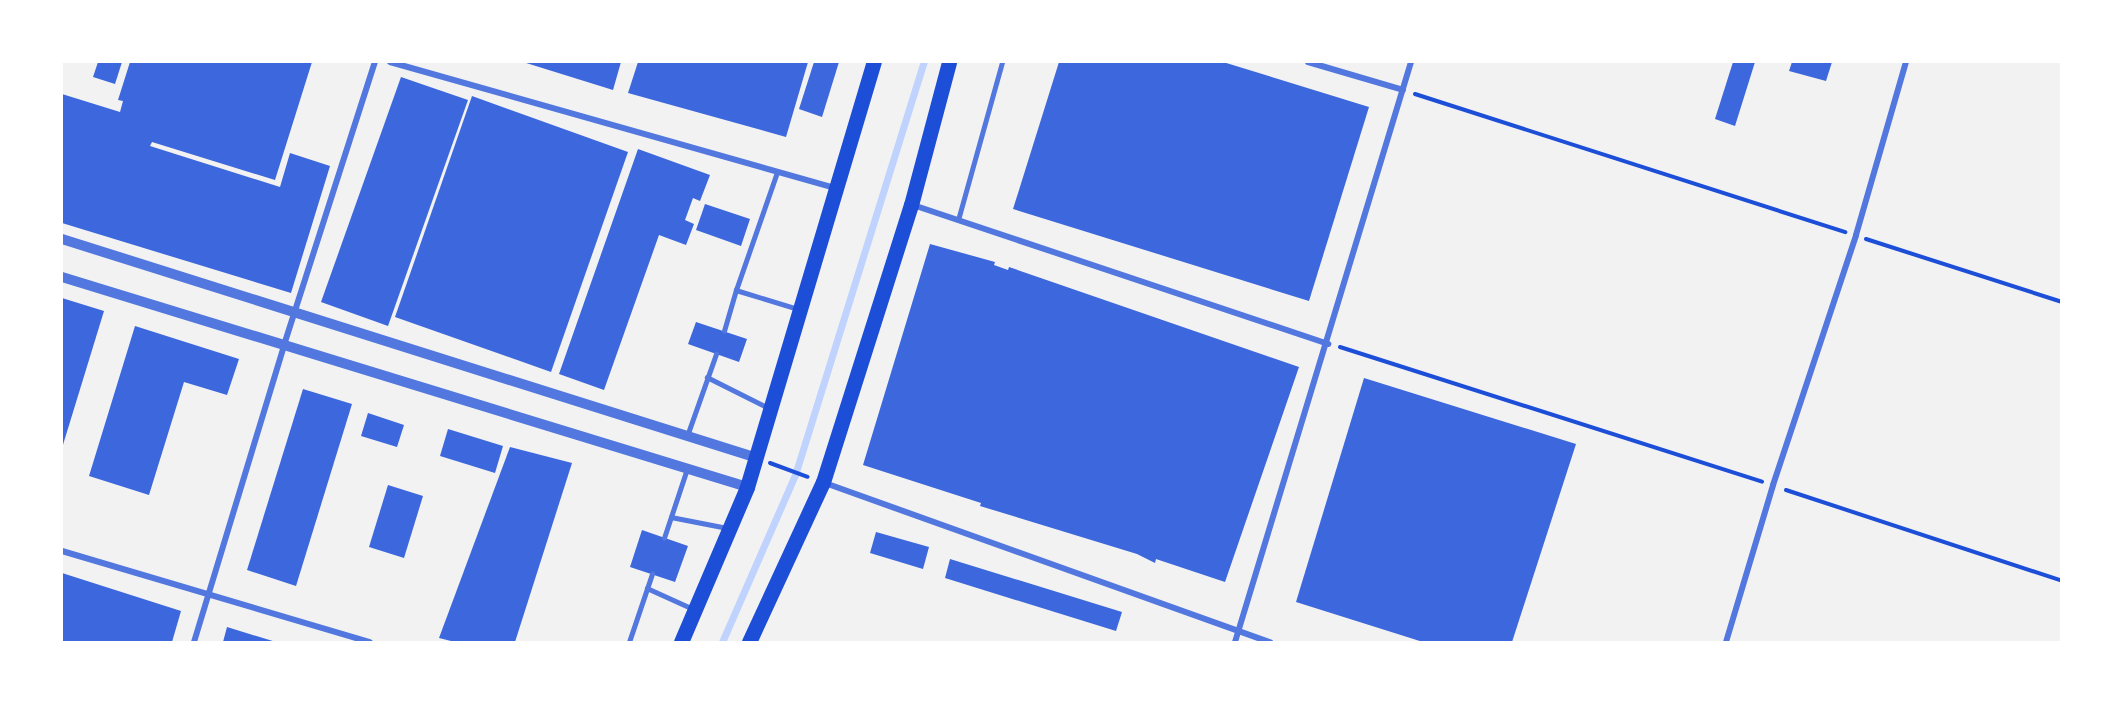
<!DOCTYPE html>
<style>
body{margin:0}
#map{position:relative;width:2123px;height:704px;overflow:hidden;background:#f2f2f2;font-family:"Fira Sans Condensed",sans-serif}
div>[style]{position:absolute}
.stream>*{height:7px;margin:-3.5px;padding:0 3.5px;transform-origin:3.5px;border-radius:3.5px;background:#bfd3fe}
.building>*{inset:0;background:#3d67dc}
.path>*{height:4px;margin:-2px;padding:0 2px;transform-origin:2px;border-radius:2px;background:#1d4ed8}
.service>*{height:4.5px;margin:-2.25px;padding:0 2.25px;transform-origin:2.25px;border-radius:2.25px;background:#5277de}
.minor>*{height:6px;margin:-3px;padding:0 3px;transform-origin:3px;border-radius:3px;background:#5277de}
.tertiary>*{height:10px;margin:-5px;padding:0 5px;transform-origin:5px;border-radius:5px;background:#5277de}
.primary>*{height:15px;margin:-7.5px;padding:0 7.5px;transform-origin:7.5px;border-radius:7.5px;background:#1d4ed8}
span{translate:-50% -50%;white-space:nowrap;text-align:center;line-height:1.15;-webkit-text-stroke:6px #fff;paint-order:stroke}
.frame{position:absolute;inset:0;border:63px solid #fff;pointer-events:none}
</style>
<div id="map">
<div class="stream">
<div style="left:722px;top:642px;width:182px;rotate:-66.4deg"></div>
<div style="left:795px;top:475px;width:433px;rotate:-72.7deg"></div>
</div>
<div class="building">
<div style="clip-path:polygon(98px 62px,122px 62px,115px 84px,93px 77px)"></div>
<div style="clip-path:polygon(130px 62px,312px 62px,275px 180px,152px 142px,150px 146px,280px 187px,290px 153px,330px 166px,291px 293px,62px 223px,62px 94px,120px 112px,123px 101px,118px 100px)"></div>
<div style="clip-path:polygon(523px 62px,621px 62px,613px 90px)"></div>
<div style="clip-path:polygon(638px 62px,808px 62px,786px 137px,628px 93px)"></div>
<div style="clip-path:polygon(814px 62px,839px 62px,822px 117px,799px 109px)"></div>
<div style="clip-path:polygon(1059px 62px,1223px 62px,1369px 107px,1309px 301px,1013px 209px)"></div>
<div style="clip-path:polygon(1733px 62px,1755px 62px,1735px 126px,1715px 119px)"></div>
<div style="clip-path:polygon(1792px 62px,1832px 62px,1826px 81px,1789px 71px)"></div>
<div style="clip-path:polygon(401px 77px,468px 100px,388px 326px,321px 302px)"></div>
<div style="clip-path:polygon(472px 96px,628px 152px,551px 372px,395px 317px)"></div>
<div style="clip-path:polygon(638px 149px,710px 175px,700px 201px,693px 198px,685px 220px,694px 224px,686px 245px,659px 235px,604px 390px,559px 374px)"></div>
<div style="clip-path:polygon(705px 204px,750px 219px,741px 246px,696px 230px)"></div>
<div style="clip-path:polygon(930px 244px,995px 262px,994px 265px,1008px 270px,1009px 267px,1299px 367px,1225px 582px,1156px 559px,1155px 563px,1137px 554px,980px 506px,981px 503px,863px 465px)"></div>
<div style="clip-path:polygon(62px 298px,104px 311px,62px 448px)"></div>
<div style="clip-path:polygon(696px 322px,747px 339px,739px 362px,688px 344px)"></div>
<div style="clip-path:polygon(135px 326px,239px 359px,227px 395px,184px 382px,149px 495px,89px 476px)"></div>
<div style="clip-path:polygon(1364px 378px,1576px 444px,1512px 642px,1423px 642px,1296px 602px)"></div>
<div style="clip-path:polygon(303px 389px,352px 404px,296px 586px,247px 570px)"></div>
<div style="clip-path:polygon(368px 413px,404px 425px,397px 447px,361px 436px)"></div>
<div style="clip-path:polygon(448px 429px,503px 446px,495px 473px,440px 456px)"></div>
<div style="clip-path:polygon(510px 447px,572px 463px,515px 642px,455px 642px,439px 638px)"></div>
<div style="clip-path:polygon(388px 485px,423px 496px,404px 558px,369px 547px)"></div>
<div style="clip-path:polygon(642px 530px,688px 546px,675px 582px,630px 567px)"></div>
<div style="clip-path:polygon(876px 532px,929px 547px,923px 569px,870px 553px)"></div>
<div style="clip-path:polygon(950px 559px,1122px 612px,1116px 631px,945px 578px)"></div>
<div style="clip-path:polygon(62px 573px,181px 611px,172px 642px,62px 642px)"></div>
<div style="clip-path:polygon(227px 627px,276px 642px,223px 642px)"></div>
</div>
<div class="path">
<div style="left:1415px;top:94px;width:452px;rotate:17.8deg"></div>
<div style="left:1866px;top:239px;width:206px;rotate:17.8deg"></div>
<div style="left:1340px;top:347px;width:443px;rotate:17.7deg"></div>
<div style="left:770px;top:463px;width:40px;rotate:20.2deg"></div>
<div style="left:1786px;top:490px;width:291px;rotate:18.2deg"></div>
</div>
<div class="service">
<div style="left:958px;top:220px;width:164px;rotate:-74.4deg"></div>
<div style="left:736px;top:290px;width:125px;rotate:-70.8deg"></div>
<div style="left:724px;top:331px;width:43px;rotate:-73.7deg"></div>
<div style="left:736px;top:290px;width:65px;rotate:17deg"></div>
<div style="left:707px;top:377px;width:67px;rotate:26.6deg"></div>
<div style="left:687px;top:436px;width:87px;rotate:-70.5deg"></div>
<div style="left:671px;top:517px;width:57px;rotate:11.1deg"></div>
<div style="left:664px;top:538px;width:73px;rotate:-71.6deg"></div>
<div style="left:647px;top:588px;width:48px;rotate:24.4deg"></div>
<div style="left:629px;top:642px;width:72px;rotate:-71.3deg"></div>
</div>
<div class="minor">
<div style="left:390px;top:62px;width:462px;rotate:15.8deg"></div>
<div style="left:1308px;top:62px;width:99px;rotate:16.4deg"></div>
<div style="left:913px;top:205px;width:438px;rotate:18.5deg"></div>
<div style="left:825px;top:483px;width:473px;rotate:19.7deg"></div>
<div style="left:62px;top:551px;width:321px;rotate:16.5deg"></div>
<div style="left:194px;top:642px;width:310px;rotate:-73.1deg"></div>
<div style="left:284px;top:345px;width:297px;rotate:-72.2deg"></div>
<div style="left:1235px;top:642px;width:606px;rotate:-73.12deg"></div>
<div style="left:1726px;top:642px;width:164px;rotate:-73.3deg"></div>
<div style="left:1773px;top:485px;width:263px;rotate:-71.6deg"></div>
<div style="left:1856px;top:235px;width:180px;rotate:-73.9deg"></div>
</div>
<div class="tertiary">
<div style="left:62px;top:239px;width:729px;rotate:17.49deg"></div>
<div style="left:62px;top:277px;width:716px;rotate:17.04deg"></div>
</div>
<div class="primary">
<div style="left:681px;top:642px;width:168px;rotate:-66.9deg"></div>
<div style="left:747px;top:487px;width:444px;rotate:-73.4deg"></div>
<div style="left:749px;top:642px;width:176px;rotate:-65.2deg"></div>
<div style="left:823px;top:482px;width:291px;rotate:-72.4deg"></div>
<div style="left:911px;top:205px;width:148px;rotate:-75.1deg"></div>
</div>
<div class="frame"></div>
</div>
